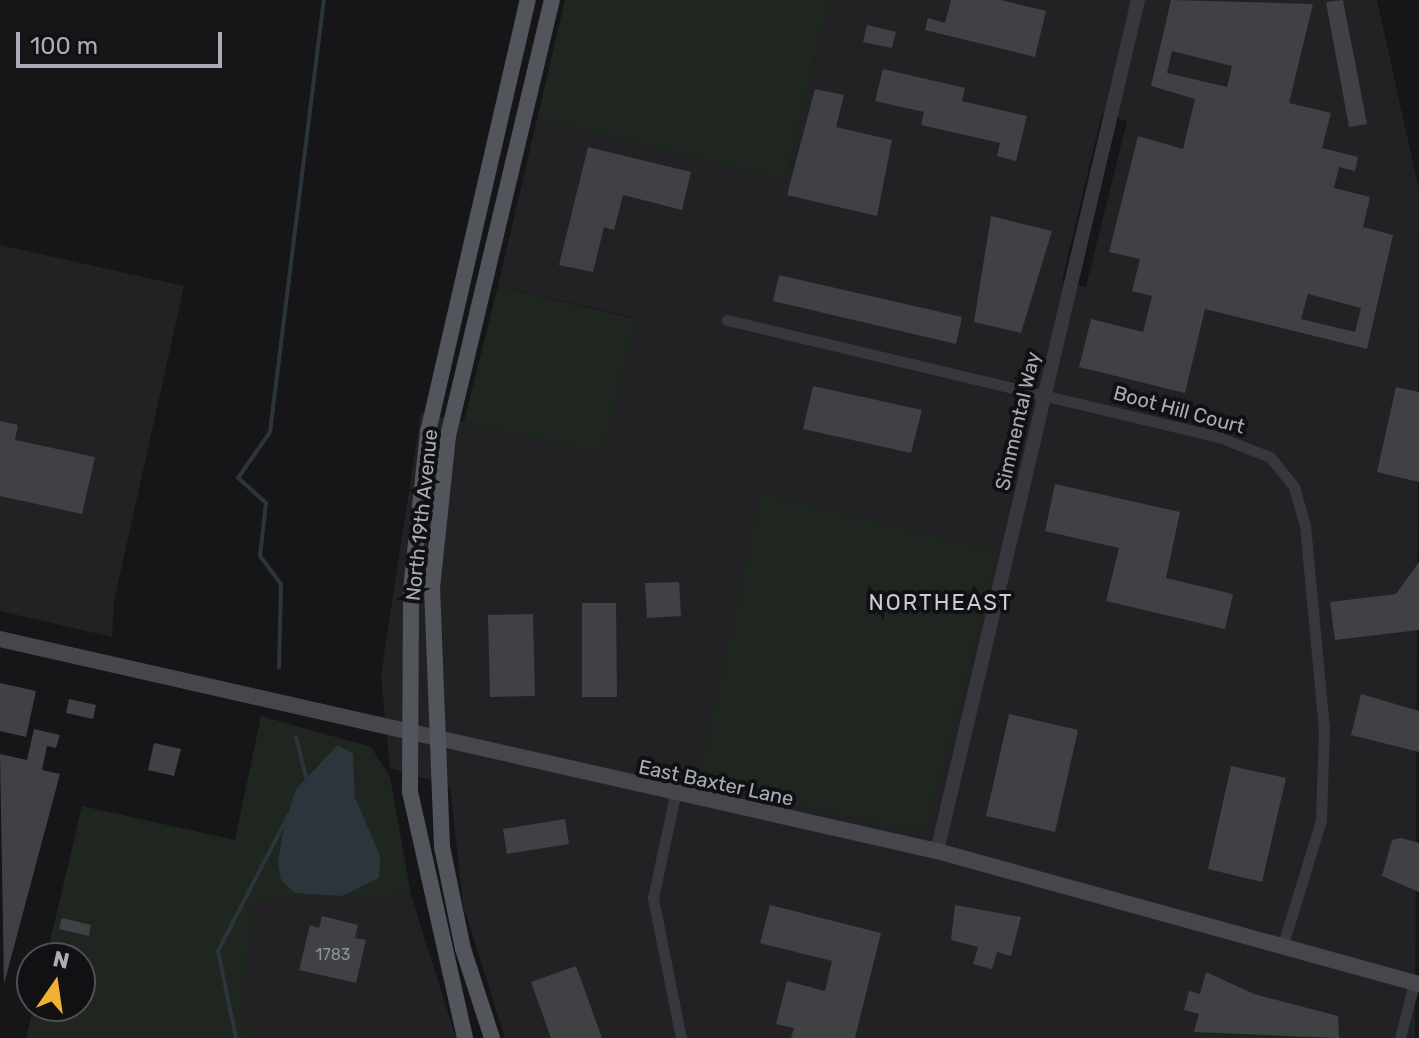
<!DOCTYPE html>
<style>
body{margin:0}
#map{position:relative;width:1419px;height:1038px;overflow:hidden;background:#161618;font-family:Rubik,sans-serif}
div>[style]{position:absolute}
.built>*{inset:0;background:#222225}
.green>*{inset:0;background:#1e261f}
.water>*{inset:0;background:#2c353c}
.stream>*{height:4px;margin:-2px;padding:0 2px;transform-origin:2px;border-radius:2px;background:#2c353c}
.building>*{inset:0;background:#404145}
.minor>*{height:11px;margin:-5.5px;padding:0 5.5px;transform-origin:5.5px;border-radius:5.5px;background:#37383d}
.tertiary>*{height:14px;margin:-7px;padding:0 7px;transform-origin:7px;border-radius:7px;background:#37383d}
.secondary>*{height:16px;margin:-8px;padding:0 8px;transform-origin:8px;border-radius:8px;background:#45474d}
.primary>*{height:16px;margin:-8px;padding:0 8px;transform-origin:8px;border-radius:8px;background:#53555c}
span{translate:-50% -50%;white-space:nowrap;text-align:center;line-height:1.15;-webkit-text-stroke:8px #111113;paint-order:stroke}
.number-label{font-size:16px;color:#8e929b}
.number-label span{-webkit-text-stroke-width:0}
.street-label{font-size:20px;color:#a8adb8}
.neighbourhood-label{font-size:22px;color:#c9ccd4;letter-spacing:2px}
.north{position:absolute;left:16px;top:942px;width:80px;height:80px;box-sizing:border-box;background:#111113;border:2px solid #4d4f55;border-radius:50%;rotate:13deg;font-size:22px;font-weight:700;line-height:32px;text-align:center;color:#a8adb8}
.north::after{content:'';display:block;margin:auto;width:28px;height:36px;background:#f2b134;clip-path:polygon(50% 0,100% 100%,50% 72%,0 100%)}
.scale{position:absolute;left:16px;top:32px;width:206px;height:36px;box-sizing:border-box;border:4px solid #a8adb8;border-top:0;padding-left:10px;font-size:24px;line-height:28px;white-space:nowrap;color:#a8adb8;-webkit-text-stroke:6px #111113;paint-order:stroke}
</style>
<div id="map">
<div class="built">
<div style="clip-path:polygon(evenodd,829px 0,1377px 0,1419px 190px,1415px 1038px,505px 1038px,463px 905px,450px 786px,390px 768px,381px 675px,421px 412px,603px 455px,635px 318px,498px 286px,537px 119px,786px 181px,829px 0,1102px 113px,1127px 121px,1086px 287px,1062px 281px,1102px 113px)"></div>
<div style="clip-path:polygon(0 245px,184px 286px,114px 601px,112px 637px,0 611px)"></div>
<div style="clip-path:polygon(411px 895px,456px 1038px,253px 1038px,242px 1015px,253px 902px)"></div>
</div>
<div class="green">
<div style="clip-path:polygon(565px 0,829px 0,786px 181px,537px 119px)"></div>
<div style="clip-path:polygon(498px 286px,636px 319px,603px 455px,464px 422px)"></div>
<div style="clip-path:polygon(761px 494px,998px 551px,926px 833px,697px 784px)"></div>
<div style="clip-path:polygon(261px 716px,371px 747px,390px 777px,411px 895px,253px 902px,242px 1015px,253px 1038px,26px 1038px,34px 1006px,80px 1006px,80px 958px,46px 958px,82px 806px,235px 840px)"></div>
</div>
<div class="water">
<div style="clip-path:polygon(338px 745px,353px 754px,355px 797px,380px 856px,379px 878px,342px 896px,295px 893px,281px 880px,278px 861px,284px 827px,296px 789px)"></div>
</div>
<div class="stream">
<div style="left:279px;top:667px;width:83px;rotate:-88.6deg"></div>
<div style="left:281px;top:584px;width:35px;rotate:-127deg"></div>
<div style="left:260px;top:556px;width:53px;rotate:-83.5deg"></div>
<div style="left:266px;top:503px;width:38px;rotate:-138deg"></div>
<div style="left:238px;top:478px;width:56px;rotate:-55.2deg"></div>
<div style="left:270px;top:432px;width:435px;rotate:-82.9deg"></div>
<div style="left:296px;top:737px;width:41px;rotate:76deg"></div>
<div style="left:236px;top:1038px;width:89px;rotate:-101.7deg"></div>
<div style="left:218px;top:951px;width:152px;rotate:-62.6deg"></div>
</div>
<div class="building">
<div style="clip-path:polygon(951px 0,1001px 0,1046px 11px,1035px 57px,925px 30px,928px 18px,945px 23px)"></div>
<div style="clip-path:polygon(evenodd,1171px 0,1313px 4px,1289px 103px,1331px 113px,1322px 148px,1358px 157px,1355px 171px,1339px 167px,1334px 188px,1370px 197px,1363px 227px,1393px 235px,1367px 349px,1205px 309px,1185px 393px,1079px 367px,1091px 319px,1143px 332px,1152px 296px,1132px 291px,1140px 259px,1109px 252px,1138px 136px,1183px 149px,1195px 99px,1151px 86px,1171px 0,1172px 51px,1232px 66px,1227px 87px,1167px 73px,1172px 51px,1171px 0,1308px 294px,1361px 308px,1355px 332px,1301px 319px,1308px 294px)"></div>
<div style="clip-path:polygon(1343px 0,1367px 124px,1349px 127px,1326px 2px)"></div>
<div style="clip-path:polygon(867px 25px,896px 32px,892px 48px,863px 42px)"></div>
<div style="clip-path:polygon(883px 69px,965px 88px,962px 101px,1027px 116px,1016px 161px,997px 156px,1000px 143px,921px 125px,924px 112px,875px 101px)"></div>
<div style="clip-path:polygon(815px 89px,844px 95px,836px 127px,892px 140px,877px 216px,787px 195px)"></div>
<div style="clip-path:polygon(588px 147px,691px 172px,682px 210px,623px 195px,614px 230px,604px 227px,593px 272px,559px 265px)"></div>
<div style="clip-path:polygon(991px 216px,1052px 231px,1021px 333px,974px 322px)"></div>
<div style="clip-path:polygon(779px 275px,962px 317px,956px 344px,773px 301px)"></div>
<div style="clip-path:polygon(813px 386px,922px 410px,911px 453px,803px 429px)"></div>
<div style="clip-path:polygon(1396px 387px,1419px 392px,1419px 482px,1377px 472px)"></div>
<div style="clip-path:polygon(0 421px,18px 425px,15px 440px,95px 457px,82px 514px,0 496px)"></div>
<div style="clip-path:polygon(1055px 484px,1180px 512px,1166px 578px,1233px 594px,1225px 629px,1106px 601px,1119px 548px,1045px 531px)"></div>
<div style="clip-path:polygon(1419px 562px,1419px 630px,1335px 640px,1330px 602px,1396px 594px)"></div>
<div style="clip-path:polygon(679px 582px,681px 616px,647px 618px,645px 583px)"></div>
<div style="clip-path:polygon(582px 603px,616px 603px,617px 697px,582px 697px)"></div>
<div style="clip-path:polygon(533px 614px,535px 696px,490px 697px,488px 615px)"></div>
<div style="clip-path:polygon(0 683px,36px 691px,26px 737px,0 731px)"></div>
<div style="clip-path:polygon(1361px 694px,1419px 711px,1419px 752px,1351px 735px)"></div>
<div style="clip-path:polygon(69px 699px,96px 705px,93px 719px,66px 713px)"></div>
<div style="clip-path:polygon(1009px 714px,1078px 730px,1055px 832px,986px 816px)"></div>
<div style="clip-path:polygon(34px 729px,60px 735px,56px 748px,47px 746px,42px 770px,60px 774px,4px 984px,0 754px,27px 760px)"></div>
<div style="clip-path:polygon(154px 743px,181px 749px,174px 776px,148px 770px)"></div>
<div style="clip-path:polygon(1231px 766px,1286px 778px,1262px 882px,1208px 869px)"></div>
<div style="clip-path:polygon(565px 819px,569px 844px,507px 854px,503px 829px)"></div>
<div style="clip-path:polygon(1401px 838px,1419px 843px,1419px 892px,1382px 876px,1392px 840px)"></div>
<div style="clip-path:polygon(770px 905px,881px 933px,855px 1038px,791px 1038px,794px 1028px,776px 1024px,787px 981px,825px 991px,832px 961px,760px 943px)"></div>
<div style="clip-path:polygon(955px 905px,1021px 917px,1011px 956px,997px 952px,992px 969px,973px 964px,978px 947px,951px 940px)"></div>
<div style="clip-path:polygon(322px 916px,358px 925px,355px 938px,366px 940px,356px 983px,299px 970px,310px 925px,319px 928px)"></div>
<div style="clip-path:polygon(62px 918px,91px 925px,89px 936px,59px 929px)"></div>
<div style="clip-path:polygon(576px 966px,602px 1038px,551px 1038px,531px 982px)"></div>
<div style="clip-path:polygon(1206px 972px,1254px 994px,1338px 1016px,1339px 1038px,1194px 1032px,1199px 1014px,1184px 1010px,1189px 991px,1200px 994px)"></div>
</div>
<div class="minor">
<div style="left:727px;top:320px;width:506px;rotate:13.38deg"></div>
<div style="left:1219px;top:437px;width:55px;rotate:21.4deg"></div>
<div style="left:1270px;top:457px;width:38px;rotate:51deg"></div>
<div style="left:1294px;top:487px;width:40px;rotate:74deg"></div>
<div style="left:1305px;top:525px;width:204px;rotate:84.7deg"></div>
<div style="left:1324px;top:728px;width:92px;rotate:91.9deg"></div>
<div style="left:1321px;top:820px;width:130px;rotate:107deg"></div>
<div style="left:675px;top:795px;width:105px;rotate:102.1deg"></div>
<div style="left:653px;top:898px;width:143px;rotate:78.7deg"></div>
<div style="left:1400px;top:1038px;width:57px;rotate:-75.7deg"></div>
</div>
<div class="tertiary">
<div style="left:937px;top:851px;width:874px;rotate:-76.71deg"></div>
</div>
<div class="secondary">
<div style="left:0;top:639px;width:961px;rotate:12.75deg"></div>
<div style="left:937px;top:851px;width:500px;rotate:15.43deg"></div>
</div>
<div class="primary">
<div style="left:465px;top:1038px;width:253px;rotate:-102.6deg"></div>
<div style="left:410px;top:791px;width:202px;rotate:-89.7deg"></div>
<div style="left:411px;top:589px;width:158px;rotate:-83.8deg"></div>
<div style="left:428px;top:432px;width:443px;rotate:-77deg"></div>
<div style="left:492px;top:1038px;width:94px;rotate:-108deg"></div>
<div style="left:463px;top:949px;width:104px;rotate:-101.6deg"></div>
<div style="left:442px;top:847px;width:259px;rotate:-92.2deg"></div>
<div style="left:432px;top:588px;width:153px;rotate:-84deg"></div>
<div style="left:448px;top:436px;width:448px;rotate:-76.6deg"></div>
</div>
<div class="number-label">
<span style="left:333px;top:955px">1783</span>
</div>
<div class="street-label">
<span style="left:1179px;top:410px;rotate:15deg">Boot Hill Court</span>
<span style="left:1018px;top:421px;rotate:-77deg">Simmental Way</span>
<span style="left:422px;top:515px;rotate:-84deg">North 19th Avenue</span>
<span style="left:716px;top:783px;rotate:12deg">East Baxter Lane</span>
</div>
<div class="neighbourhood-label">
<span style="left:941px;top:603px">NORTHEAST</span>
</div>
<div class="north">N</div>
<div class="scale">100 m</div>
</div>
